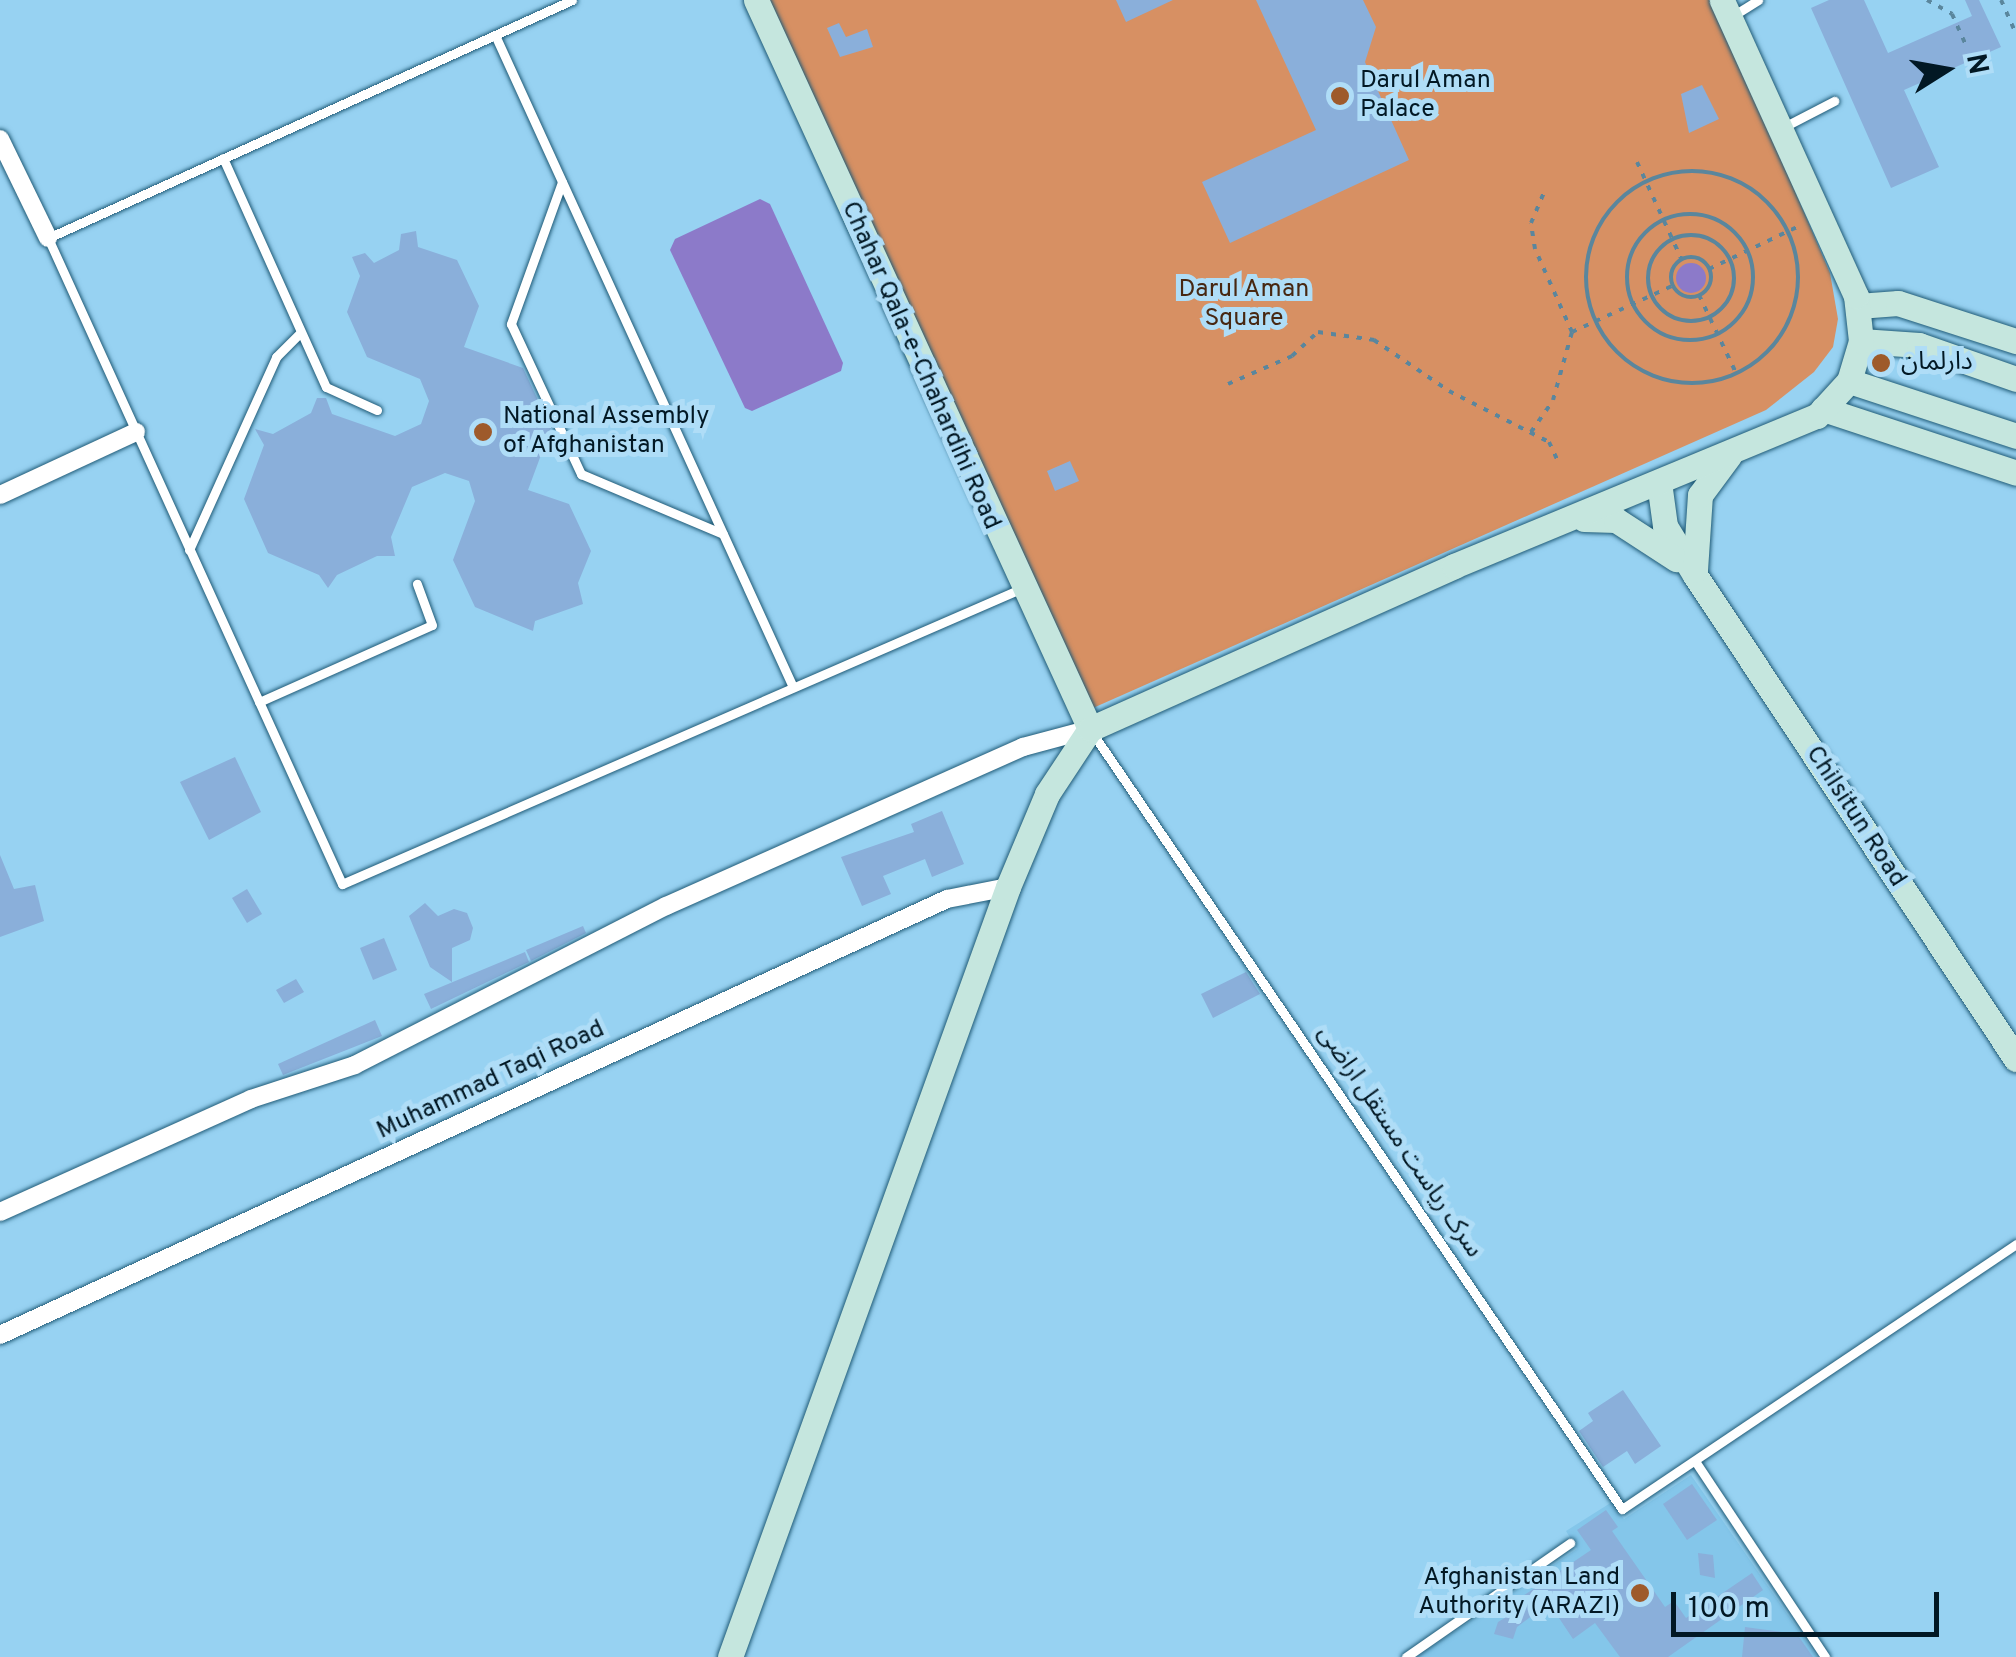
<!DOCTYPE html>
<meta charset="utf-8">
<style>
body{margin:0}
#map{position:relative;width:2016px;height:1657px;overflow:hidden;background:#97d2f2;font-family:Overpass,"Noto Sans Arabic",sans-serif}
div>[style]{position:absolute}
.built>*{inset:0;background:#84c6ea}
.green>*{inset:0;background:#d79063}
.water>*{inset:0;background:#8c7ac9}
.round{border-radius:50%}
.building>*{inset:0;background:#8aafda}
.path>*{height:4px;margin-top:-2px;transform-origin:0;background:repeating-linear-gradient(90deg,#5a869d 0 5px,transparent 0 13px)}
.path>.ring{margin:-2px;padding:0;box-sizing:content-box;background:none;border:4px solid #5a869d;border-radius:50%}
.roads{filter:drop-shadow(0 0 2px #205b77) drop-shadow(0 0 2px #205b77)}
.lane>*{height:9px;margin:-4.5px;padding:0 4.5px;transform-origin:4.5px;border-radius:4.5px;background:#fff}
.street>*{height:18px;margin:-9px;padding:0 9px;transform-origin:9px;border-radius:9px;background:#fff}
.secondary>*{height:25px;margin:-12.5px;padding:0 12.5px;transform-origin:12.5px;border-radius:12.5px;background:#c5e6de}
.dots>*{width:28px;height:28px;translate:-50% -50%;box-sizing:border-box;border:5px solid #afddf7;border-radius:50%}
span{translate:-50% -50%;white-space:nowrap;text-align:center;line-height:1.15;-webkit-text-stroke:10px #afddf7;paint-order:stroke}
.poi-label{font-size:25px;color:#021824}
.left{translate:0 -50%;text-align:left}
.right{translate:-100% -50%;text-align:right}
.park-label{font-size:25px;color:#472711}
.street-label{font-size:25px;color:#021824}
.north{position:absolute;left:1896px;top:20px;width:100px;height:100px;-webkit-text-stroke:8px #afddf7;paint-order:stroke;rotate:79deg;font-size:28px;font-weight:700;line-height:40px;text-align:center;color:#021824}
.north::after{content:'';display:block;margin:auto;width:35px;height:45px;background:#021824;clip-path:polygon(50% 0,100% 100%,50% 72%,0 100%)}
.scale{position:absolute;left:1671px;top:1592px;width:268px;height:45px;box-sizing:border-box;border:5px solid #021824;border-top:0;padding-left:12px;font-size:30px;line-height:35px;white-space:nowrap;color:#021824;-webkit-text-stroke:8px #afddf7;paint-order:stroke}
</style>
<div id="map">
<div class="built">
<div style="clip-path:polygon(1691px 1475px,1817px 1657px,1417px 1657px,1577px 1549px,1566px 1531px,1612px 1502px,1624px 1519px)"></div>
</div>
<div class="green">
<div style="clip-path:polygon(769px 0,1713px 0,1830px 273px,1838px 319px,1833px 347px,1814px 372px,1766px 410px,1093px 708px)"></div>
</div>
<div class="water">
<div style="clip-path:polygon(760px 199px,770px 204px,843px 363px,841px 371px,752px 411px,745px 408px,670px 250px,675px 239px)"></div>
<div class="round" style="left:1676px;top:263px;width:30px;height:30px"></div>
</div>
<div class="building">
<div style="clip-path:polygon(1116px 0,1173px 0,1126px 22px)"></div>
<div style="clip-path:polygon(1256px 0,1363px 0,1376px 27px,1365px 62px,1409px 160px,1230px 243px,1202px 182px,1316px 130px)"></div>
<div style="clip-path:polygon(1829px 0,1864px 0,1888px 53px,1972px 16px,1965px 0,1979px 0,2001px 47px,1904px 90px,1939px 167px,1891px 188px,1811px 8px)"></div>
<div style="clip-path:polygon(839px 23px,846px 37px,867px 29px,873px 47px,840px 57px,827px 28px)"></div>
<div style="clip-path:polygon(1702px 85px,1719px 119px,1689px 133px,1681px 94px)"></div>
<div style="clip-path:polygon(416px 231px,418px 247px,457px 260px,479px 306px,464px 347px,523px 368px,551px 428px,528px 490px,569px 504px,591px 551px,578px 583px,583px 604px,535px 621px,533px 631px,475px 607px,453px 560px,475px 501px,469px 481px,445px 473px,412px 487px,391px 537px,395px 556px,377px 556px,337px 575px,328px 588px,319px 575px,268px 553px,244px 499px,264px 445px,255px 429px,273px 434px,311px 413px,317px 398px,326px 398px,332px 414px,395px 436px,421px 424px,429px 401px,420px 379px,367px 357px,347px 312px,360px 276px,352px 257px,365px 253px,374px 263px,399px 250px,401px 234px)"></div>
<div style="clip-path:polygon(1070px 461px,1079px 481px,1055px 491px,1047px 471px)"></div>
<div style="clip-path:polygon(235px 757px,261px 812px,209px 840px,180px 782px)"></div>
<div style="clip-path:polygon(942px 811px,964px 864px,932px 877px,925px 859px,883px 876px,891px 894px,862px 906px,841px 857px,914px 832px,911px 824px)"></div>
<div style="clip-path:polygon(0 855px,14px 889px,35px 885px,44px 921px,0 937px)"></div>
<div style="clip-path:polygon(247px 889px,262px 914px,247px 923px,232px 898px)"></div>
<div style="clip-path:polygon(425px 903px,438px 916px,454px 909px,467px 913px,473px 928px,470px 940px,452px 948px,452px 982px,430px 967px,409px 916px)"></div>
<div style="clip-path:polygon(583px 926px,586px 933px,531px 961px,526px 950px)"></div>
<div style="clip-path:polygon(384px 938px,397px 970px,373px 980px,360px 948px)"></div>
<div style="clip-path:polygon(525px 952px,529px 962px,431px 1009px,424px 994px)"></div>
<div style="clip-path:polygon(1246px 972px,1260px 994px,1213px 1018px,1201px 994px)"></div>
<div style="clip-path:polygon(296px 979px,304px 992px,284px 1003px,276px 990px)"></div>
<div style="clip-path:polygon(375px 1020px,382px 1036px,283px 1075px,278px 1064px)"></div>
<div style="clip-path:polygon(1623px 1390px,1661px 1446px,1635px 1464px,1627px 1451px,1603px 1467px,1579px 1431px,1593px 1421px,1588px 1413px)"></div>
<div style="clip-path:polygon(1692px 1484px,1717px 1520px,1687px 1540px,1663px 1504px)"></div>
<div style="clip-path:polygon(1606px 1510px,1618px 1527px,1612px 1531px,1665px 1607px,1674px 1601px,1686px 1618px,1752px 1573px,1763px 1590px,1668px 1657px,1620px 1657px,1595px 1623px,1573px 1639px,1549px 1603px,1517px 1627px,1513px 1639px,1494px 1634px,1498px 1622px,1513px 1613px,1508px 1606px,1591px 1550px,1577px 1530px)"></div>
<div style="clip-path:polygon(1698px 1553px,1713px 1555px,1715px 1578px,1700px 1575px)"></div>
<div style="clip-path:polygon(1745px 1627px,1797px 1634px,1813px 1657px,1742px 1657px)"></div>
</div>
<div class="path">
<div style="left:1927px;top:0;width:29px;rotate:29deg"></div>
<div style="left:1952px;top:14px;width:37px;rotate:66deg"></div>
<div style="left:2001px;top:0;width:36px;rotate:66deg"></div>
<div style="left:1637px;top:162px;width:106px;rotate:65.4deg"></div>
<div class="ring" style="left:1586px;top:171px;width:208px;height:208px"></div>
<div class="ring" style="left:1627px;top:214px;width:122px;height:122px"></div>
<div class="ring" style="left:1648px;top:235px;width:82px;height:82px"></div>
<div class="ring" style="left:1671px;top:257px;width:36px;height:36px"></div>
<div style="left:1709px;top:269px;width:100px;rotate:-25.5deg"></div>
<div style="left:1699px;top:295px;width:89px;rotate:64.6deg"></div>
<div style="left:1572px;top:332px;width:110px;rotate:-24.7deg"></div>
<div style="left:1228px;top:384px;width:70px;rotate:-23.6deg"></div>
<div style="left:1292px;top:356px;width:35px;rotate:-43deg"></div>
<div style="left:1318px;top:332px;width:57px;rotate:8.1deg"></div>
<div style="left:1374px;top:340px;width:91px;rotate:34.2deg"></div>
<div style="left:1449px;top:391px;width:112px;rotate:27deg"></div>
<div style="left:1549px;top:442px;width:21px;rotate:65deg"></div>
<div style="left:1531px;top:432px;width:39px;rotate:-55deg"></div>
<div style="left:1553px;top:400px;width:71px;rotate:-74.4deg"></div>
<div style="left:1572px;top:332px;width:91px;rotate:-114deg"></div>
<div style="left:1535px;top:249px;width:26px;rotate:-99deg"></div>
<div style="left:1531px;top:223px;width:33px;rotate:-67deg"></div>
</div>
<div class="roads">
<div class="lane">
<div style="left:572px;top:0;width:576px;rotate:155.57deg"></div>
<div style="left:48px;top:238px;width:710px;rotate:65.53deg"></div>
<div style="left:342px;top:884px;width:739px;rotate:-23.51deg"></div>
<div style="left:1731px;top:17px;width:32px;rotate:-32deg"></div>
<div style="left:495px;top:35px;width:717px;rotate:65.44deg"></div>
<div style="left:1782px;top:128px;width:59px;rotate:-27.4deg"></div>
<div style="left:223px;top:158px;width:251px;rotate:65.8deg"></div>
<div style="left:326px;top:387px;width:56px;rotate:24.3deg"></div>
<div style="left:562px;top:182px;width:151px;rotate:109.8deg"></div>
<div style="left:511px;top:324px;width:166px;rotate:65deg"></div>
<div style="left:581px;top:474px;width:154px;rotate:22.9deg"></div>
<div style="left:189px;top:550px;width:212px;rotate:-65.7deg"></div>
<div style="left:276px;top:357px;width:33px;rotate:-45deg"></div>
<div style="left:259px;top:702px;width:189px;rotate:-24deg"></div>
<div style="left:432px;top:625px;width:44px;rotate:-110.1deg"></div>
<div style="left:1091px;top:731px;width:942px;rotate:55.69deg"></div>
<div style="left:1622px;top:1509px;width:475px;rotate:-33.9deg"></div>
<div style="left:1695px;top:1461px;width:235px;rotate:56.4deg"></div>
<div style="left:1406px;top:1657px;width:200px;rotate:-34.8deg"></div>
</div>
<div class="street">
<div style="left:0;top:139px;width:110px;rotate:64.1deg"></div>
<div style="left:0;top:495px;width:150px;rotate:-24.9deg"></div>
<div style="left:0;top:1212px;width:275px;rotate:-24.2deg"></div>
<div style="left:251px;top:1099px;width:109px;rotate:-18.1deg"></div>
<div style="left:355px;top:1065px;width:349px;rotate:-27.1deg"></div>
<div style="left:666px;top:906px;width:391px;rotate:-24deg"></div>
<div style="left:1023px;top:747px;width:69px;rotate:-15deg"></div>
<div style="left:0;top:1335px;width:1043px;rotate:-24.72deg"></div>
<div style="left:947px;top:899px;width:62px;rotate:-11.1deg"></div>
</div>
<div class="secondary">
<div style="left:756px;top:0;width:802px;rotate:65.38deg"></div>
<div style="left:1858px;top:306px;width:40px;rotate:-4.3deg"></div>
<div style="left:1898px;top:303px;width:124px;rotate:17.9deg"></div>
<div style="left:1861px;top:341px;width:58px;rotate:3.9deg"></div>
<div style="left:1919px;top:345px;width:103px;rotate:19.3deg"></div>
<div style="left:1849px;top:381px;width:176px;rotate:18.2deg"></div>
<div style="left:1823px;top:409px;width:203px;rotate:18.3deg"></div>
<div style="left:1659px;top:482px;width:44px;rotate:82.2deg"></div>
<div style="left:1665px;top:526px;width:57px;rotate:58.5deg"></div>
<div style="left:1695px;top:575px;width:581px;rotate:56.45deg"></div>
<div style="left:1584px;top:519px;width:32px;rotate:2deg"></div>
<div style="left:1616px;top:520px;width:72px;rotate:33deg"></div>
<div style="left:1695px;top:570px;width:75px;rotate:-86.2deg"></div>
<div style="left:1700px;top:495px;width:49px;rotate:-53.4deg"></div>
<div style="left:730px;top:1657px;width:819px;rotate:-70.15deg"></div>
<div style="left:1008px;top:887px;width:101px;rotate:-67.2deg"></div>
<div style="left:1047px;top:794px;width:78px;rotate:-56.5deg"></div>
<div style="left:1090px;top:729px;width:399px;rotate:-24.1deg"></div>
<div style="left:1454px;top:566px;width:393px;rotate:-22.5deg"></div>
<div style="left:1817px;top:416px;width:47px;rotate:-47.6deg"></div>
<div style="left:1849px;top:381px;width:42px;rotate:-73.3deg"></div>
<div style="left:1861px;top:341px;width:45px;rotate:-96.3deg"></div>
<div style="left:1856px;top:296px;width:325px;rotate:-114.4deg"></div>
</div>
</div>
<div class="dots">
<div style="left:1340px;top:96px;background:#9e5a2b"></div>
<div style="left:1881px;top:363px;background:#9e5a2b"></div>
<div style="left:483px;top:432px;background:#9e5a2b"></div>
<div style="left:1640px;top:1593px;background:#9e5a2b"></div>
</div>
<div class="poi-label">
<span class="left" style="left:1360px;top:96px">Darul Aman<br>Palace</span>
<span class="left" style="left:1901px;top:363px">دارلمان</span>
<span class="left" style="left:503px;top:432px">National Assembly<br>of Afghanistan</span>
<span class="right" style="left:1620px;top:1593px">Afghanistan Land<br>Authority (ARAZI)</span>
</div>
<div class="park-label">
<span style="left:1244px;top:305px">Darul Aman<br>Square</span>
</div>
<div class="street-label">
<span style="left:920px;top:366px;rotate:66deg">Chahar Qala-e-Chahardihi Road</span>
<span style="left:1855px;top:817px;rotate:57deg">Chilsitun Road</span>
<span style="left:491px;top:1081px;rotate:-25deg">Muhammad Taqi Road</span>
<span style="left:1399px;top:1142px;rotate:56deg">سرک ریاست مستقل اراضی</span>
</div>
<div class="north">N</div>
<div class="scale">100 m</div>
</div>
